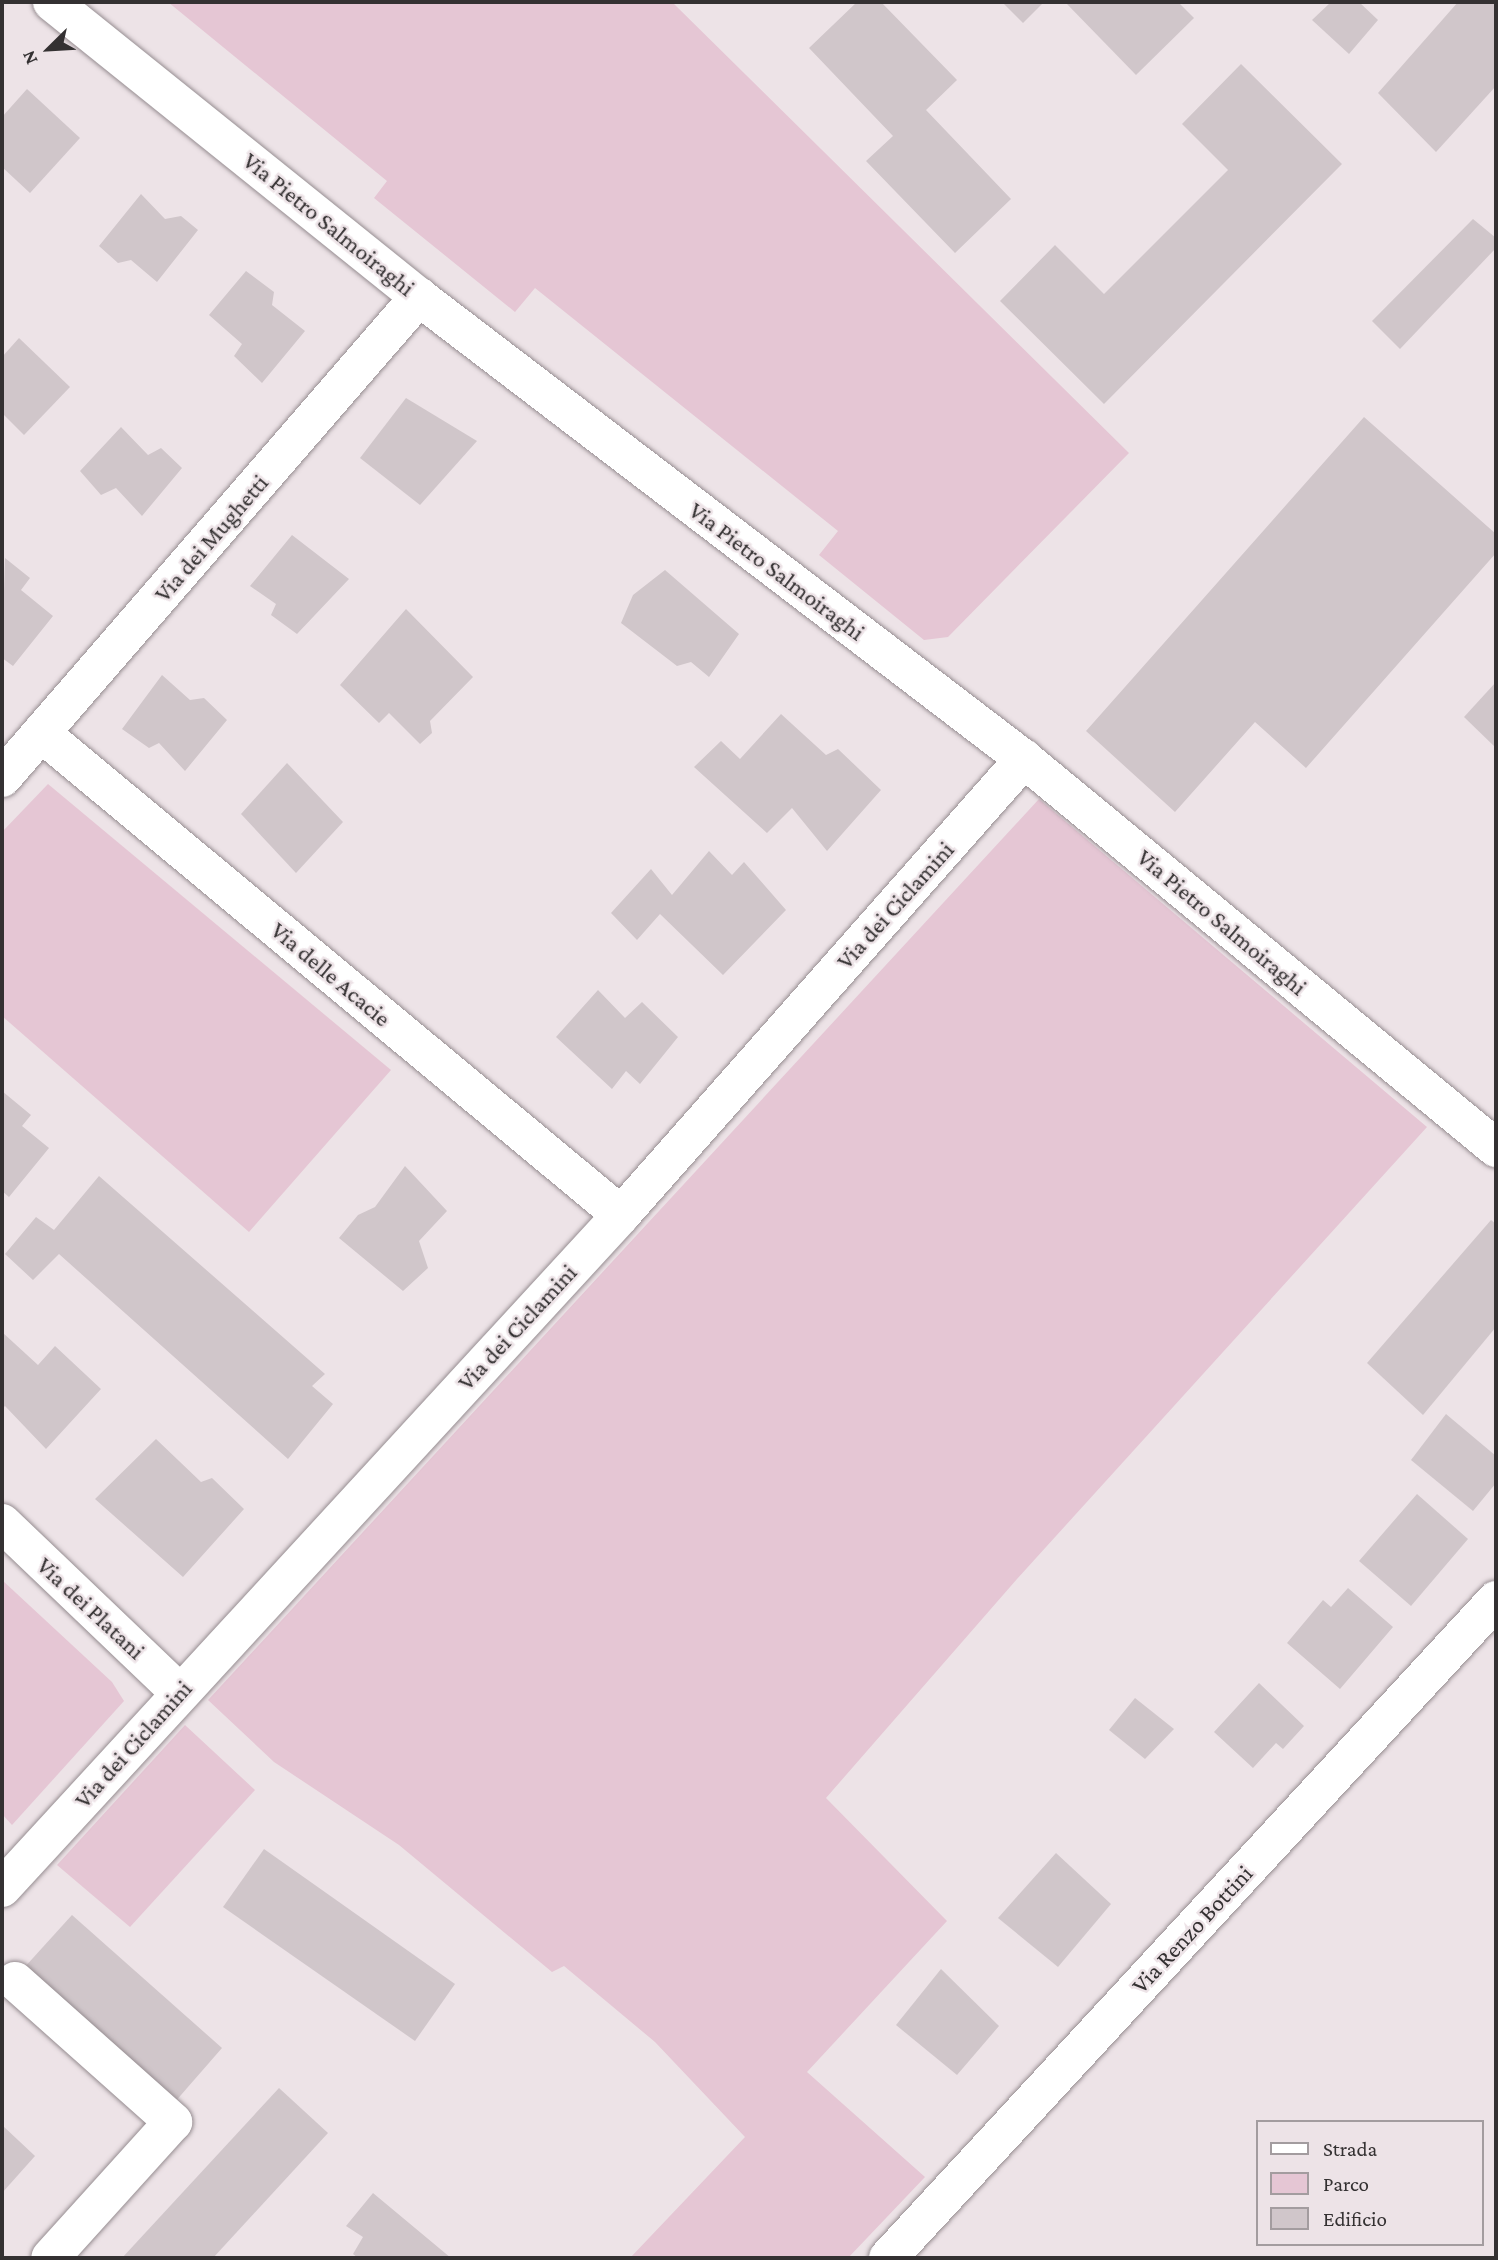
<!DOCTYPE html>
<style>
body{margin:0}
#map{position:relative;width:1498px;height:2260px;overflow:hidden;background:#ede3e7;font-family:"Crimson Pro",serif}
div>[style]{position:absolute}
.green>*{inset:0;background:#e5c6d4}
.building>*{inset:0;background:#d0c6ca}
.roads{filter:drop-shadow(0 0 2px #968d91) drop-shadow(0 0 2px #968d91)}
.street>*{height:38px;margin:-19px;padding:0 19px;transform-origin:19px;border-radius:19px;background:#fff}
span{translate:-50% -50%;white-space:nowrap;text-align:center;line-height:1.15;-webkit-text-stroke:5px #ede3e7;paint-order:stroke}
.street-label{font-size:24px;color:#343132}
.frame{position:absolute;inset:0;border:4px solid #343132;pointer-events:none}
.legend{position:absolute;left:1256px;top:2120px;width:228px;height:126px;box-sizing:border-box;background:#ede3e7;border:2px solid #a39c9f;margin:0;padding:9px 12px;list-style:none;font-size:21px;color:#343132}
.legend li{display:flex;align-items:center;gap:14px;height:35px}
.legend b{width:35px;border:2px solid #a39c9f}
.north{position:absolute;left:14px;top:14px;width:70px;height:70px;-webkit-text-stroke:5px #ede3e7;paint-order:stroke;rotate:246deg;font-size:19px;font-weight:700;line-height:28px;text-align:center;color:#343132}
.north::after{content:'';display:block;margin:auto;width:24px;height:32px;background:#343132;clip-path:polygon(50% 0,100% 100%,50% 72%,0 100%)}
</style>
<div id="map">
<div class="green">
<div style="clip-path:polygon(168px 2px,672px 2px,1129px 453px,948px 637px,924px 640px,819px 555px,838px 531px,535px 288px,515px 312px,374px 198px,387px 181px)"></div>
<div style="clip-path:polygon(48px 784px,391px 1070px,249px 1232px,2px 1016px,2px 832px)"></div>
<div style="clip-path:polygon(1039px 799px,1427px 1127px,1017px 1579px,826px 1798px,947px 1921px,807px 2072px,925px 2177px,848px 2258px,630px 2258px,745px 2137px,655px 2042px,564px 1966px,552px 1972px,399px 1845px,274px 1762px,208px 1700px)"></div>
<div style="clip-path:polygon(2px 1580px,112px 1682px,124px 1701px,12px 1825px,2px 1814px)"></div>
<div style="clip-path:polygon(185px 1725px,255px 1790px,130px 1927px,57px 1865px)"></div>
</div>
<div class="building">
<div style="clip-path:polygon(857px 2px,881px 2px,957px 80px,926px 110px,1011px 199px,955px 253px,866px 161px,893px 136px,809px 48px)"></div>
<div style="clip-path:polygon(1002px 2px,1044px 2px,1023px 23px)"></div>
<div style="clip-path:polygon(1065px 2px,1178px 2px,1194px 18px,1136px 75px)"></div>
<div style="clip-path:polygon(1331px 2px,1359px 2px,1378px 20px,1349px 54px,1312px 20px)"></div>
<div style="clip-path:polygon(1458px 2px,1496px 2px,1496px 86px,1436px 152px,1378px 93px)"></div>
<div style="clip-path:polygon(1241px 64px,1342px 164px,1104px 404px,1000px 301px,1055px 245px,1104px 294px,1228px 170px,1182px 124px)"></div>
<div style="clip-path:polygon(27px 89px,80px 138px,30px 193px,2px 167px,2px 117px)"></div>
<div style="clip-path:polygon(141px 194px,165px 219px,181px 216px,198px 230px,157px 282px,131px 260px,118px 263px,99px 246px)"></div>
<div style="clip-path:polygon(1473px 219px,1496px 238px,1496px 248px,1400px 349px,1372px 321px)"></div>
<div style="clip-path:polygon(246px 271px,274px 292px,272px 305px,305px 331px,262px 383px,234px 356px,242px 344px,209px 315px)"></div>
<div style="clip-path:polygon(19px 338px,70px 387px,24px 435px,2px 413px,2px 357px)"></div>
<div style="clip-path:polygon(406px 398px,477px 441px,420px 505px,360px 458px)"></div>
<div style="clip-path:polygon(1364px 417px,1496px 534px,1496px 553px,1306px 768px,1255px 722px,1175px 812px,1086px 731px)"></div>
<div style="clip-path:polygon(121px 427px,148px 455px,161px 448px,182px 468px,142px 516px,116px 488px,101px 495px,80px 471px)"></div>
<div style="clip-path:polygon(292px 535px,349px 579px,297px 634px,271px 615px,276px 604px,250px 586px)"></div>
<div style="clip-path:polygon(5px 558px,30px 578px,21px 590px,53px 616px,13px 666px,2px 658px)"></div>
<div style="clip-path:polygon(665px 570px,739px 634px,709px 677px,691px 662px,677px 666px,621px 623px,633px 595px)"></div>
<div style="clip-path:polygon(406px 609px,473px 677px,430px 721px,432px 733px,420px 744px,389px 713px,379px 723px,340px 685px)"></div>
<div style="clip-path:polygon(162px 675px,190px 700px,204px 698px,227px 720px,185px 771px,159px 743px,149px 748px,122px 729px)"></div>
<div style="clip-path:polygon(1496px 682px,1496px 748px,1464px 717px)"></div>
<div style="clip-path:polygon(781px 714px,826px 755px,838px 749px,881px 790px,827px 851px,792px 808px,767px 833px,694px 767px,721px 741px,740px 759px)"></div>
<div style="clip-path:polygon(287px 763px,343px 822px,296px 873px,241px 814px)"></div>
<div style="clip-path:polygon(709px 851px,732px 875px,744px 862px,786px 910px,723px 975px,660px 914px,637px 940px,611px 913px,651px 869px,672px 895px)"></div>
<div style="clip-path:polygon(598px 990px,625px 1018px,642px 1002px,678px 1037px,640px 1084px,626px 1071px,612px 1089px,556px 1037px)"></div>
<div style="clip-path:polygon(2px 1091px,31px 1115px,22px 1126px,49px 1148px,9px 1197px,2px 1191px)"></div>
<div style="clip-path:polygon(405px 1166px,447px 1211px,419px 1241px,428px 1268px,403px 1291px,339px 1238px,358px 1215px,375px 1207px)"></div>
<div style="clip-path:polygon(99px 1176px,325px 1374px,312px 1386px,333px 1404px,288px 1459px,59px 1254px,33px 1280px,5px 1254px,36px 1217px,54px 1230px)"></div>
<div style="clip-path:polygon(1491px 1220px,1496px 1224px,1496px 1327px,1423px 1415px,1367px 1363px)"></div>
<div style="clip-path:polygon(2px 1332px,38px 1365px,55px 1346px,101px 1389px,46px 1449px,5px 1406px,2px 1409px)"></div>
<div style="clip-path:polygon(1446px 1414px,1496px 1456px,1496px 1483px,1473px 1511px,1411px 1460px)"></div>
<div style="clip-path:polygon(156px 1439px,201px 1482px,212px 1478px,244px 1509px,183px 1577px,95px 1499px)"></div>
<div style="clip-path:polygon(1417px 1494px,1468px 1539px,1411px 1606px,1359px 1561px)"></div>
<div style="clip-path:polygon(1348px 1588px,1393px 1627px,1340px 1689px,1287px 1643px,1323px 1600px,1331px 1607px)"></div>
<div style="clip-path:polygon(1259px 1683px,1304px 1726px,1283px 1749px,1276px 1743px,1253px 1768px,1214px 1732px)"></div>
<div style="clip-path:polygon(1135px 1698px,1174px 1729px,1145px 1759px,1109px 1730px)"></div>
<div style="clip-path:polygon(264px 1849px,455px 1984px,415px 2041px,223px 1907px)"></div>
<div style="clip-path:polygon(1056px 1853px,1111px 1904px,1058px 1967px,998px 1918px)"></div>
<div style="clip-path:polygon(72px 1915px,222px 2048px,174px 2103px,23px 1969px)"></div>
<div style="clip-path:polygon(941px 1969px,999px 2026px,957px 2075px,896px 2025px)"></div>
<div style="clip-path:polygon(279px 2088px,328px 2133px,213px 2258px,122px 2258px)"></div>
<div style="clip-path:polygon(2px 2125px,35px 2156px,2px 2193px)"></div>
<div style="clip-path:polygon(373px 2193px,451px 2258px,358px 2258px,353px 2254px,363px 2237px,346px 2226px)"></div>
</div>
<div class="roads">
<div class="street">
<div style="left:52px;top:2px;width:471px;rotate:38.8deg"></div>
<div style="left:419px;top:297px;width:761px;rotate:37.37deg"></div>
<div style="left:1024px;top:759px;width:612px;rotate:39.49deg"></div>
<div style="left:41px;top:733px;width:754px;rotate:39.73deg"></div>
<div style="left:2px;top:778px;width:637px;rotate:-49.08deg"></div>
<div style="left:2px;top:1523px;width:245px;rotate:43.7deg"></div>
<div style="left:2px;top:1888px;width:914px;rotate:-47.39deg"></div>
<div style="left:621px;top:1215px;width:609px;rotate:-48.53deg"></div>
<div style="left:15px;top:1981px;width:212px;rotate:41.7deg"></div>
<div style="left:173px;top:2122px;width:183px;rotate:132.1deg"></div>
<div style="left:888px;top:2258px;width:896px;rotate:-47.26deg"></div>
</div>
</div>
<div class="street-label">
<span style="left:329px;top:224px;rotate:39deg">Via Pietro Salmoiraghi</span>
<span style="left:211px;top:538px;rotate:-49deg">Via dei Mughetti</span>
<span style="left:777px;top:571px;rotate:37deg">Via Pietro Salmoiraghi</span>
<span style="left:895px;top:905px;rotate:-48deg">Via dei Ciclamini</span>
<span style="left:1222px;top:922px;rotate:40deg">Via Pietro Salmoiraghi</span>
<span style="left:331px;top:974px;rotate:40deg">Via delle Acacie</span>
<span style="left:517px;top:1327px;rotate:-47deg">Via dei Ciclamini</span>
<span style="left:91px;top:1608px;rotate:43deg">Via dei Platani</span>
<span style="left:133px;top:1744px;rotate:-48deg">Via dei Ciclamini</span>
<span style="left:1192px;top:1929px;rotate:-47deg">Via Renzo Bottini</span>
</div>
<div class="frame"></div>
<ul class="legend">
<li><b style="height:9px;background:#fff"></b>Strada</li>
<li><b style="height:19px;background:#e5c6d4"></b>Parco</li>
<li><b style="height:19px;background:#d0c6ca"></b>Edificio</li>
</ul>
<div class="north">N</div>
</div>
